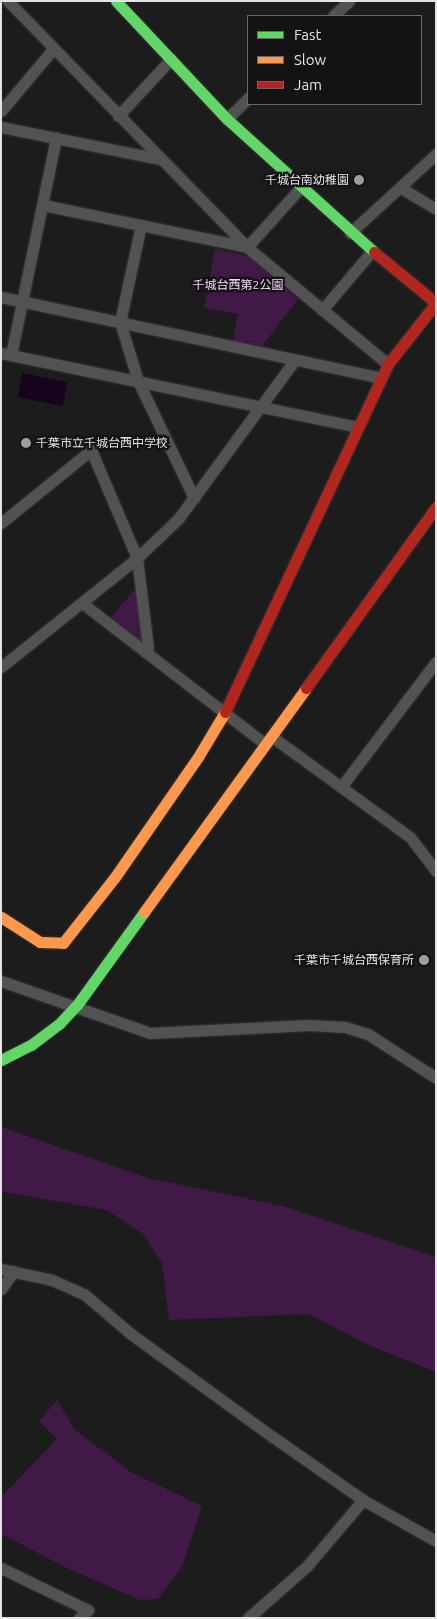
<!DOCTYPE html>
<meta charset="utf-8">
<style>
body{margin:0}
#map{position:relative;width:437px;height:1619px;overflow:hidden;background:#1c1c1c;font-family:Ubuntu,"Noto Sans JP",sans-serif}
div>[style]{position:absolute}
.green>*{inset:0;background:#401946}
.water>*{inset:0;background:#18031c}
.roads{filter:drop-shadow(0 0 1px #363636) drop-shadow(0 0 1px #363636)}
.street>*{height:11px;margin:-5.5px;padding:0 5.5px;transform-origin:5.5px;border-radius:5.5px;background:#525252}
.fast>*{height:11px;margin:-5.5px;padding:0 5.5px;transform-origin:5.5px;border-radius:5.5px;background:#63d668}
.slow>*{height:11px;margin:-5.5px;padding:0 5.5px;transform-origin:5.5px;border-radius:5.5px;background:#ff974d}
.jam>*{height:11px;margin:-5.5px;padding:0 5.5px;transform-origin:5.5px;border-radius:5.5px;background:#b3261e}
.dots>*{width:14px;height:14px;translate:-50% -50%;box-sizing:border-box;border:2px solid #141214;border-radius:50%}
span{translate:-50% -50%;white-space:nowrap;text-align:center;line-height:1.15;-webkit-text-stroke:4.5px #141214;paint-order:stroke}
.poi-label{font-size:12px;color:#e5e4e5}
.right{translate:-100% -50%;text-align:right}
.left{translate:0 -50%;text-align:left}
.park-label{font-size:12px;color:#f7d7fb}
.frame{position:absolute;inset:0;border:2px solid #e5e4e5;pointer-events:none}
.legend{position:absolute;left:247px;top:15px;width:175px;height:90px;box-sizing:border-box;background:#141214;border:1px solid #686668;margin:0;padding:6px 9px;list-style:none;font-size:15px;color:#e5e4e5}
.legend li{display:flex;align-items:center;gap:10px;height:25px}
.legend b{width:25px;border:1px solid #686668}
</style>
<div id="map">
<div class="green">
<div style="clip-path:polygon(215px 249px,249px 256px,298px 299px,262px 346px,233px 341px,238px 314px,204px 308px)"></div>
<div style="clip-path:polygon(136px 588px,142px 643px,111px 617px)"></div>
<div style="clip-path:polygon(1px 1127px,148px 1178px,283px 1206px,436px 1257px,436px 1372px,364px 1343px,309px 1314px,169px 1320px,162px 1263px,143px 1234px,107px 1210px,1px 1192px)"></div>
<div style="clip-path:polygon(57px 1400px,75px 1430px,131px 1472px,202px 1506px,182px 1567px,158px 1599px,140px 1600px,69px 1569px,1px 1534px,1px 1497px,57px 1439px,39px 1421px)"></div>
</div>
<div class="water">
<div style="clip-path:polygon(22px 373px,67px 382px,63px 406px,18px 397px)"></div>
</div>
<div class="roads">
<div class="street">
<div style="left:8px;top:1px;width:343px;rotate:45.8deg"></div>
<div style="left:247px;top:247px;width:183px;rotate:39.7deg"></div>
<div style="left:333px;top:16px;width:22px;rotate:-43deg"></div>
<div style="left:1px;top:111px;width:81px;rotate:-50deg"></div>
<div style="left:118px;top:116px;width:78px;rotate:-47.1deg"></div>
<div style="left:227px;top:119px;width:30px;rotate:-45deg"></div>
<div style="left:1px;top:127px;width:161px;rotate:11.4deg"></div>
<div style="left:401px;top:188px;width:41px;rotate:31deg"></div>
<div style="left:43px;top:205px;width:208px;rotate:11.6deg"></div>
<div style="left:247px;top:247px;width:81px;rotate:-48deg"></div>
<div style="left:141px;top:225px;width:99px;rotate:102.2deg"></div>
<div style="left:120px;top:322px;width:62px;rotate:73deg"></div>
<div style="left:138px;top:381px;width:130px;rotate:64.4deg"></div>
<div style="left:350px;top:233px;width:117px;rotate:-42.6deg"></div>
<div style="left:1px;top:297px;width:389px;rotate:12deg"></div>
<div style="left:322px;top:310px;width:77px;rotate:-49.7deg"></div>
<div style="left:1px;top:353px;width:364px;rotate:11.7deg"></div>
<div style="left:11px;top:355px;width:222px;rotate:-78.3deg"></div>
<div style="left:1px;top:523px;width:116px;rotate:-39deg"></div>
<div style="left:91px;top:450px;width:117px;rotate:66.9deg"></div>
<div style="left:137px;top:558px;width:91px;rotate:83deg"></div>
<div style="left:148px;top:648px;width:5px;rotate:127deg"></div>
<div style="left:82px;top:603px;width:231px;rotate:37.6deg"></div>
<div style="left:1px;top:667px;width:174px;rotate:-38.7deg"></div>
<div style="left:137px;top:558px;width:57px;rotate:-43.6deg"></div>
<div style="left:178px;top:519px;width:197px;rotate:-53.7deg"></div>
<div style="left:271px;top:736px;width:172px;rotate:36deg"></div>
<div style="left:410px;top:837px;width:43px;rotate:52.6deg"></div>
<div style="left:341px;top:787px;width:157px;rotate:-52.8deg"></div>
<div style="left:1px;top:981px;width:158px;rotate:19.2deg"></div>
<div style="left:150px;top:1033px;width:159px;rotate:-2.9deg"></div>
<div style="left:309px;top:1025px;width:36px;rotate:3deg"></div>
<div style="left:345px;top:1027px;width:24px;rotate:17deg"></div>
<div style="left:368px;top:1034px;width:81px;rotate:32.9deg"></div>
<div style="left:1px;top:1269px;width:52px;rotate:12.2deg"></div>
<div style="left:52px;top:1280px;width:35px;rotate:24deg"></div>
<div style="left:84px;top:1294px;width:62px;rotate:40.4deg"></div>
<div style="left:131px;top:1334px;width:175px;rotate:36deg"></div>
<div style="left:273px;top:1437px;width:110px;rotate:35deg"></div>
<div style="left:363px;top:1500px;width:84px;rotate:29.3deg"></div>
<div style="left:1px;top:1289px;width:22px;rotate:-54deg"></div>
<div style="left:1px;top:1568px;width:97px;rotate:25.8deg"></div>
<div style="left:88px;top:1610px;width:12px;rotate:138deg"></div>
<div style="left:248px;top:1618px;width:79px;rotate:-41.4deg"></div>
<div style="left:307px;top:1566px;width:87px;rotate:-49.7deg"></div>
</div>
<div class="fast">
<div style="left:116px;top:1px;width:162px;rotate:46.8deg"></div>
<div style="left:227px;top:119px;width:198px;rotate:42.1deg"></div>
<div style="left:1px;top:1060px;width:34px;rotate:-27deg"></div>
<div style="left:31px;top:1045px;width:35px;rotate:-37deg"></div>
<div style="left:59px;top:1024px;width:26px;rotate:-47deg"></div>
<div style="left:77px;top:1005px;width:115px;rotate:-54.2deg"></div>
</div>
<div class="slow">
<div style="left:144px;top:912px;width:276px;rotate:-54.1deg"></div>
<div style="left:1px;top:917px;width:46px;rotate:32.7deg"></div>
<div style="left:40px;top:942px;width:23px;rotate:2deg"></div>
<div style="left:63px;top:943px;width:84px;rotate:-51.8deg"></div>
<div style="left:115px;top:877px;width:146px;rotate:-55.3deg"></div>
<div style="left:198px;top:757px;width:52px;rotate:-59deg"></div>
</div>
<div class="jam">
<div style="left:374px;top:252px;width:80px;rotate:39.4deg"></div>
<div style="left:306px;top:688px;width:223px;rotate:-54.3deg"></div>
<div style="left:225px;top:712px;width:384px;rotate:-64.9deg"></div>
<div style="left:388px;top:364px;width:78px;rotate:-51.8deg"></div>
</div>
</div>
<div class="dots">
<div style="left:359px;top:180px;background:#9f9e9f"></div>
<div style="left:26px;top:443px;background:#9f9e9f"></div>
<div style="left:424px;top:960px;background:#9f9e9f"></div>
</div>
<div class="poi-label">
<span class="right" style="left:349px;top:180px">千城台南幼稚園</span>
<span class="left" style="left:36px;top:443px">千葉市立千城台西中学校</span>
<span class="right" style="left:414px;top:960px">千葉市千城台西保育所</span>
</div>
<div class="park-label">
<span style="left:238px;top:285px">千城台西第2公園</span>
</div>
<div class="frame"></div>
<ul class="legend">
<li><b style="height:6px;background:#63d668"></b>Fast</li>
<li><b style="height:6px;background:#ff974d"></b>Slow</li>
<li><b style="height:6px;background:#b3261e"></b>Jam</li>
</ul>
</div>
